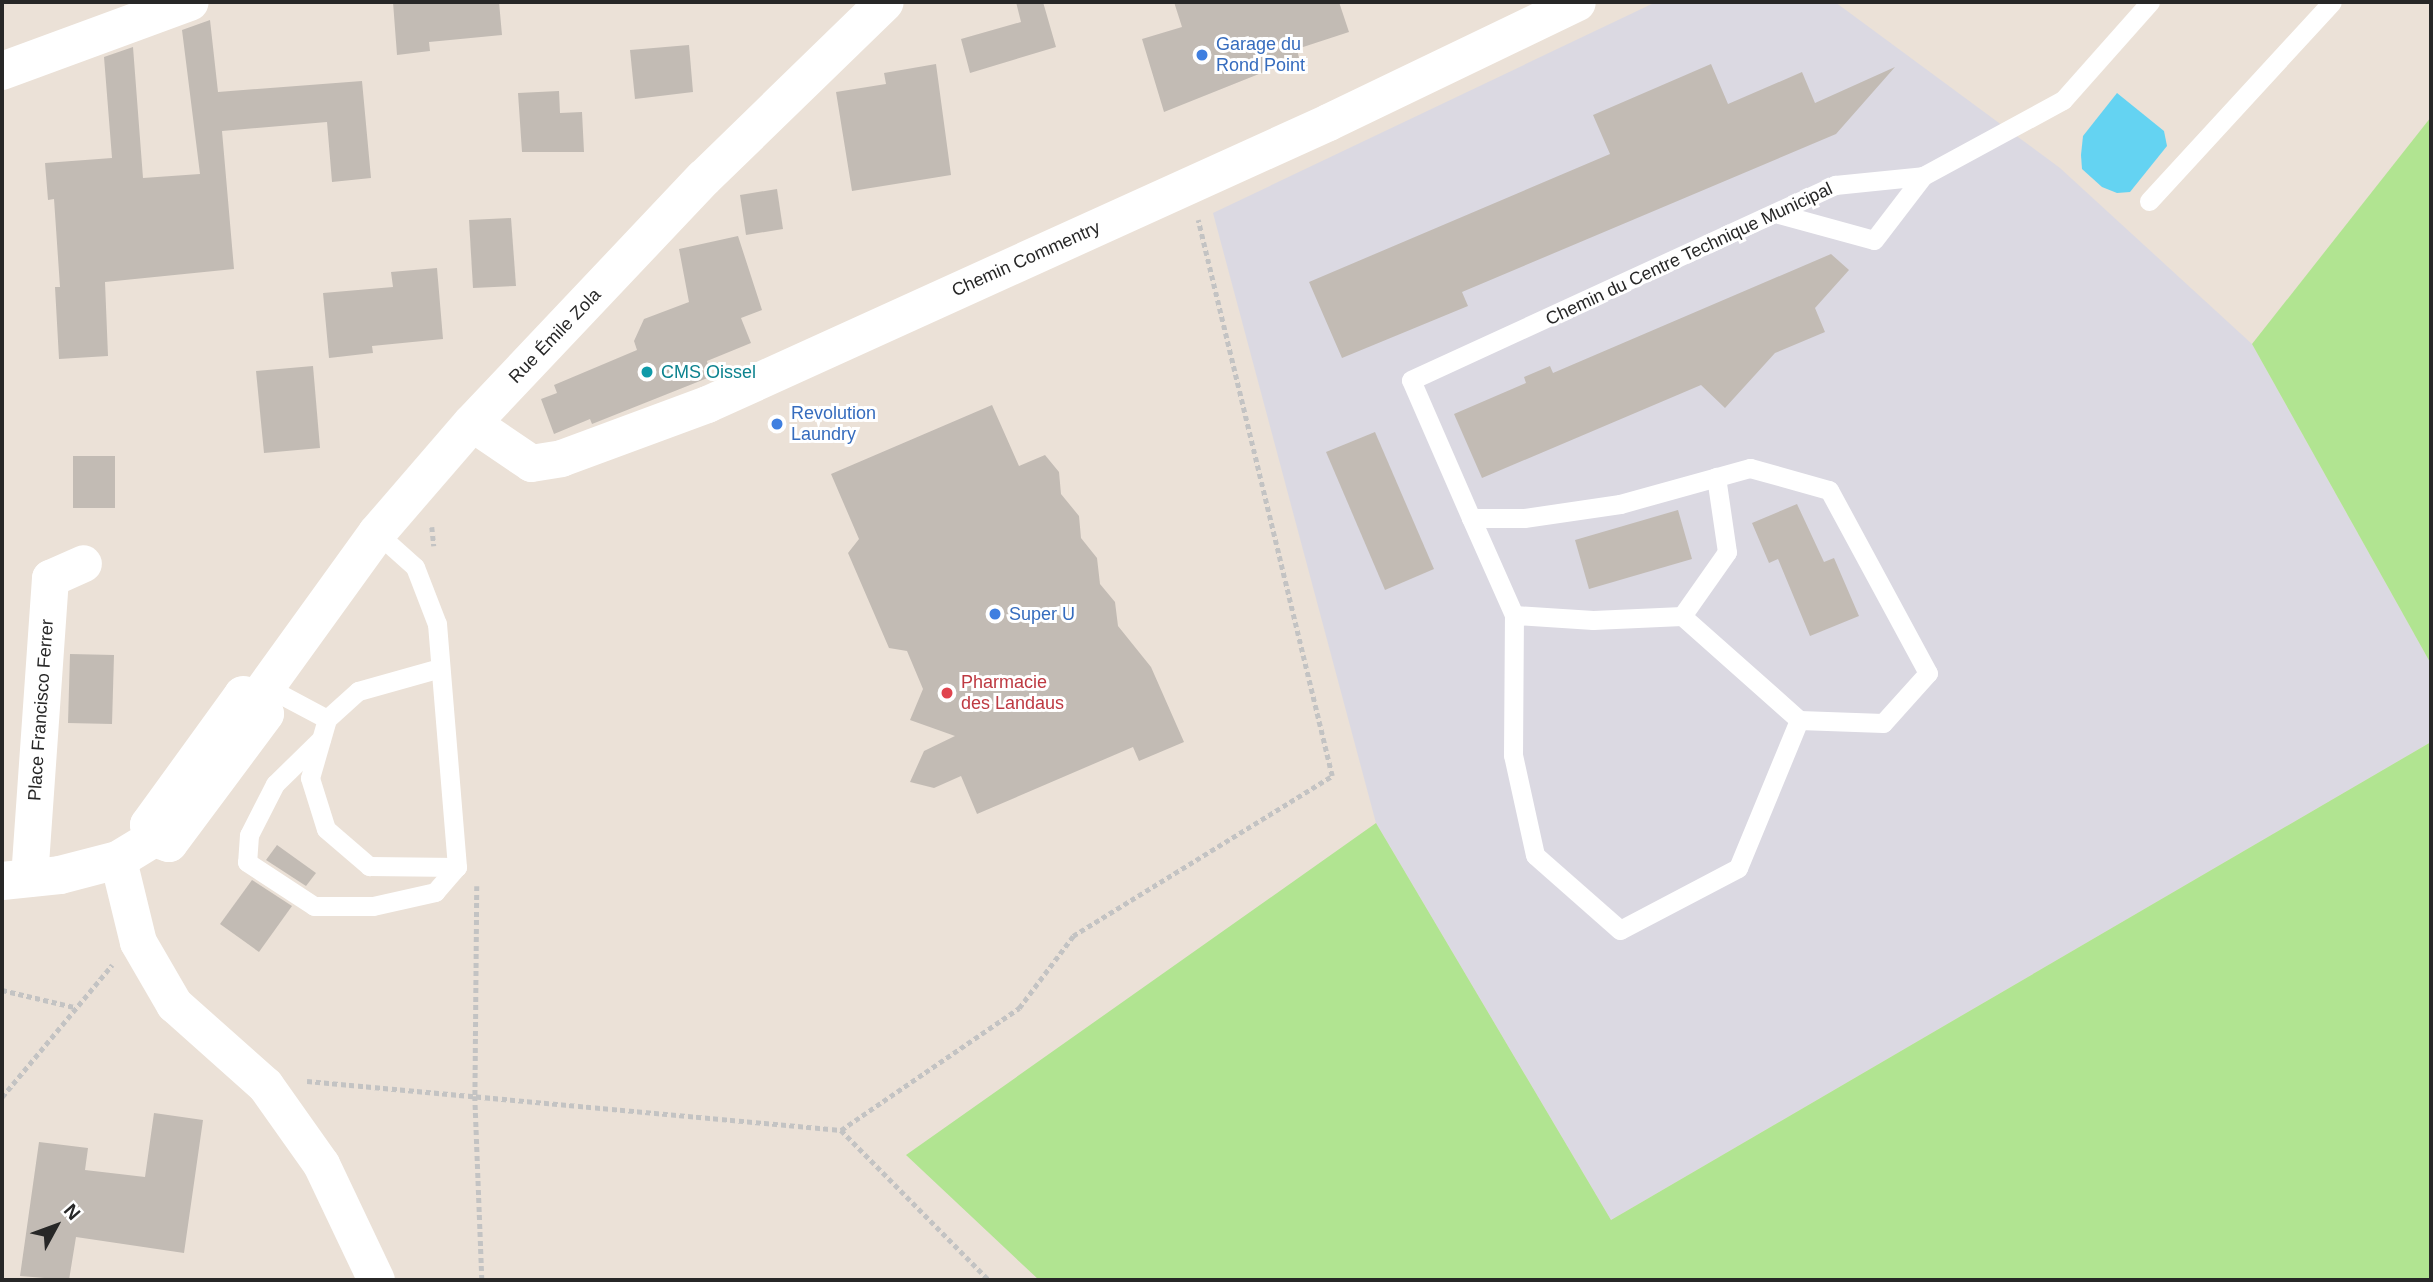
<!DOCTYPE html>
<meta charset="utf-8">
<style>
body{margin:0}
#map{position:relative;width:2433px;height:1282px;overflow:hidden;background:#ebe1d7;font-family:Arial,sans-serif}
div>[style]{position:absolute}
.industrial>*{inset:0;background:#dbd9e2}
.green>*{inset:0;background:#b1e491}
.water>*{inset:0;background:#64d3f2}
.building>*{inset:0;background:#c2bbb4}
.path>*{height:4.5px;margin-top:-2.25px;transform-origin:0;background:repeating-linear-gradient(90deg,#c3c3c3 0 5px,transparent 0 8.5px)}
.lane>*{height:19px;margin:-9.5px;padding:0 9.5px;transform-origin:9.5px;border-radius:9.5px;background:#fff}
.street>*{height:37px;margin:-18.5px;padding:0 18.5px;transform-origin:18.5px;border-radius:18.5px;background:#fff}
.secondary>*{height:38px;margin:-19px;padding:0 19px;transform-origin:19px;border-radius:19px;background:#fff}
.dots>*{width:19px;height:19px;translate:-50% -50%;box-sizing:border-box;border:4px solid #fff;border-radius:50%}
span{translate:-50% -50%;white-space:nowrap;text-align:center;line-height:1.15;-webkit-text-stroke:6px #fff;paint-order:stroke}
.shop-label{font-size:18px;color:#366cbe}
.left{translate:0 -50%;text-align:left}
.street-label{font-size:18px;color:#272727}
.culture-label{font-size:18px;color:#0d838f}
.health-label{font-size:18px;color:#be3a42}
.frame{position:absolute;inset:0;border:4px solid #272727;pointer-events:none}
.north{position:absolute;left:21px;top:1191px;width:70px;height:70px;-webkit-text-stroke:5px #fff;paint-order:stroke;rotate:49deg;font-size:19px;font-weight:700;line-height:28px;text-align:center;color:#272727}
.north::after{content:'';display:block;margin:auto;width:24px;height:32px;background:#272727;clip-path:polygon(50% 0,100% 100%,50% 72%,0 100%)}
</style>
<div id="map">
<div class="industrial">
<div style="clip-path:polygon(1656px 2px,1835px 2px,2060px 168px,2252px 344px,2431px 664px,2431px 742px,1611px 1220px,1376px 823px,1213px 213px)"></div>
</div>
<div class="green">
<div style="clip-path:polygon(2431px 117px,2431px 664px,2252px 344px)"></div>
<div style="clip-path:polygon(2431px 742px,2431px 1280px,1039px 1280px,906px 1155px,1376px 823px,1611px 1220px)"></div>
</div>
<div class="water">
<div style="clip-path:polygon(2117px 93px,2164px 131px,2167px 146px,2130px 192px,2117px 193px,2102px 187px,2082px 169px,2081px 155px,2083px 136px)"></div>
</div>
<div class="building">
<div style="clip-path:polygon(393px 2px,499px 2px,502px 35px,429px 42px,430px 51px,397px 55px)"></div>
<div style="clip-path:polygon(1016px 2px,1043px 2px,1056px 47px,970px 73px,961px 39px,1021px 22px)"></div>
<div style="clip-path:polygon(1174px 2px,1339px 2px,1349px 32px,1297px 49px,1299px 58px,1164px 112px,1142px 39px,1182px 27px)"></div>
<div style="clip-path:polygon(210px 20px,218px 92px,362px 81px,371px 178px,332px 182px,327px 122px,222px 131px,234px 269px,105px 282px,108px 356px,59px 359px,55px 287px,60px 287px,54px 199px,48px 200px,45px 163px,112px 158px,104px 57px,133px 47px,143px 178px,200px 174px,182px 30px)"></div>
<div style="clip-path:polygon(689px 45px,693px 92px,635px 99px,630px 50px)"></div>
<div style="clip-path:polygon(936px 64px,951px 175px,852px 191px,836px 92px,886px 84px,884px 73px)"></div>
<div style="clip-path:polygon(1711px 64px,1728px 104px,1802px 72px,1815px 103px,1895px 67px,1836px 134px,1462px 292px,1468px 306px,1342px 358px,1309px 282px,1610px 154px,1593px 115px)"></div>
<div style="clip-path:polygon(559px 91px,560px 113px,582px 112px,584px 152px,522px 152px,518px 93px)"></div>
<div style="clip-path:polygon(777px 189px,783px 229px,746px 235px,740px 195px)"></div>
<div style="clip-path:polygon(511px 218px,516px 286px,473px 288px,469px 220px)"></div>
<div style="clip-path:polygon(738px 236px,762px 310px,741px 318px,751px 343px,707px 361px,710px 377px,592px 424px,590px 419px,554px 434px,541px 399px,557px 393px,554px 385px,637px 350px,634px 341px,644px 319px,689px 302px,679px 249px)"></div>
<div style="clip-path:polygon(1831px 254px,1849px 270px,1815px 308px,1825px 332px,1775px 353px,1725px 408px,1701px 385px,1482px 478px,1454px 414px,1526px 383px,1524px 377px,1550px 366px,1553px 373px)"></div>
<div style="clip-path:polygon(437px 268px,443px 339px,372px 346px,373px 353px,329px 358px,323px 293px,393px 287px,391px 272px)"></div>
<div style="clip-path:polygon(313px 366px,320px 448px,264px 453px,256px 371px)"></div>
<div style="clip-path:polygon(992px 405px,1019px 466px,1045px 455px,1059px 472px,1061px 494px,1079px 516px,1081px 538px,1097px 558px,1100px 584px,1115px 602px,1118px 626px,1151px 667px,1184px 742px,1139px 761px,1133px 747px,977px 814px,961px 776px,934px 788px,910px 782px,924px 751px,955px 736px,910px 720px,923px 689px,907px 651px,889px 648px,848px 553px,859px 539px,831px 474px)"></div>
<div style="clip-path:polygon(1375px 432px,1434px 569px,1385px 590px,1326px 452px)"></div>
<div style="clip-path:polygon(73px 456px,115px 456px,115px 508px,73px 508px)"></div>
<div style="clip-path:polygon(1797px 504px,1824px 562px,1834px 558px,1859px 616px,1810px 636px,1778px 559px,1769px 563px,1752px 523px)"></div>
<div style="clip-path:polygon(1678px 510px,1692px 559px,1589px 589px,1575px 540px)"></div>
<div style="clip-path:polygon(70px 654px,114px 655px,112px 724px,68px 723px)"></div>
<div style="clip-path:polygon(277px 845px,316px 873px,306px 886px,266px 860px)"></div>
<div style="clip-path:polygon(252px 880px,292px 906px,259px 952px,220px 924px)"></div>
<div style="clip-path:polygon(154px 1113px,203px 1120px,184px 1253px,76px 1237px,69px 1280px,20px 1276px,39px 1142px,88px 1148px,85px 1170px,145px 1177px)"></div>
</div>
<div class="path">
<div style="left:432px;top:527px;width:19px;rotate:84deg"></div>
<div style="left:477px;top:886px;width:210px;rotate:90.5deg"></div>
<div style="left:475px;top:1096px;width:184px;rotate:87.8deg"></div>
<div style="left:2px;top:990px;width:74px;rotate:13.3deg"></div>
<div style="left:307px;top:1081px;width:536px;rotate:5.24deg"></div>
<div style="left:841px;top:1130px;width:211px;rotate:45.4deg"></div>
<div style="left:2px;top:1097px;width:172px;rotate:-50.2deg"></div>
<div style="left:841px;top:1130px;width:216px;rotate:-34.4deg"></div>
<div style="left:1019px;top:1008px;width:90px;rotate:-53.1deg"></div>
<div style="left:1073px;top:936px;width:304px;rotate:-31.7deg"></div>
<div style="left:1332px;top:776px;width:572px;rotate:-103.55deg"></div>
</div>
<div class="lane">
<div style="left:2149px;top:201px;width:270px;rotate:-47.4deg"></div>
<div style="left:1779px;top:214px;width:98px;rotate:15.3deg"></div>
<div style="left:1874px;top:240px;width:81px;rotate:-52.6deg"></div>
<div style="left:1471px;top:518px;width:53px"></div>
<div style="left:1524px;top:518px;width:97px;rotate:-8.3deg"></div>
<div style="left:1620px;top:504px;width:135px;rotate:-15.5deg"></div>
<div style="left:1750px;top:468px;width:82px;rotate:15.6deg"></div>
<div style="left:1829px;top:490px;width:208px;rotate:61.6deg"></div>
<div style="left:1928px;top:673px;width:67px;rotate:132deg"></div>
<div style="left:1883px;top:723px;width:84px;rotate:-178deg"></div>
<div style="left:1799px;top:720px;width:160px;rotate:112.4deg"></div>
<div style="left:1738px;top:868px;width:133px;rotate:152.3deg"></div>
<div style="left:1620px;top:930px;width:113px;rotate:-138.6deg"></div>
<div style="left:1535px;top:855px;width:102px;rotate:-102.4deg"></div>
<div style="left:1513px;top:755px;width:140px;rotate:-89.6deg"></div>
<div style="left:1514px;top:615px;width:106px;rotate:-113.9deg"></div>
<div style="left:1471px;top:518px;width:150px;rotate:-113.5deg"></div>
<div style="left:1411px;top:380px;width:467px;rotate:-24.7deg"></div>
<div style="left:1835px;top:185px;width:88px;rotate:-5.8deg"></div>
<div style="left:1923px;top:176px;width:159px;rotate:-28.5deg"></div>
<div style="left:2063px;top:100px;width:131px;rotate:-48.4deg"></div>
<div style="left:1514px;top:615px;width:79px;rotate:3.6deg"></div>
<div style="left:1593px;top:620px;width:89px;rotate:-2.6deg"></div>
<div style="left:1682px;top:616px;width:78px;rotate:-54.9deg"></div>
<div style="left:1727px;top:552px;width:76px;rotate:-98.3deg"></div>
<div style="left:1682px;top:616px;width:157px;rotate:41.6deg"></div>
<div style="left:440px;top:668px;width:85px;rotate:164.3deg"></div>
<div style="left:358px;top:691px;width:42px;rotate:137.9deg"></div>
<div style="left:327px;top:719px;width:61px;rotate:106.1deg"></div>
<div style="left:310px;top:778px;width:53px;rotate:72.6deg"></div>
<div style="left:326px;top:829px;width:57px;rotate:40.7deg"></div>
<div style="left:369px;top:866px;width:88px;rotate:0.7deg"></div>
<div style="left:265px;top:686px;width:70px;rotate:28deg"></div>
<div style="left:321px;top:739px;width:64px;rotate:135.6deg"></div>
<div style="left:275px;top:784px;width:57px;rotate:117deg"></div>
<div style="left:249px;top:835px;width:27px;rotate:94deg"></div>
<div style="left:247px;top:862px;width:80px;rotate:33.3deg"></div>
<div style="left:314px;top:906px;width:59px"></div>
<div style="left:373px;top:906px;width:64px;rotate:-12.7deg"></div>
<div style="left:435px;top:892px;width:33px;rotate:-49deg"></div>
<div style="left:457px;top:867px;width:244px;rotate:-94.7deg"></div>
<div style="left:437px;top:624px;width:61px;rotate:-111.1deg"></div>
<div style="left:415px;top:567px;width:51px;rotate:-138.2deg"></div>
</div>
<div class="street">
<div style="left:472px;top:423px;width:71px;rotate:34.1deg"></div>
<div style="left:531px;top:463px;width:30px;rotate:-9deg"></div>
<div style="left:561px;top:458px;width:156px;rotate:-20.3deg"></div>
<div style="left:707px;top:404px;width:682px;rotate:-24.42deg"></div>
<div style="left:1328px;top:122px;width:276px;rotate:-25.7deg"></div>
<div style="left:118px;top:860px;width:84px;rotate:76.3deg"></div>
<div style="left:138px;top:942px;width:72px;rotate:59.9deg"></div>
<div style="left:174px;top:1004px;width:122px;rotate:41.7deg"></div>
<div style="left:265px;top:1085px;width:97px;rotate:54.7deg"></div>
<div style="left:321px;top:1164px;width:128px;rotate:64.6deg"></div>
<div style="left:29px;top:878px;width:301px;rotate:-86deg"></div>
<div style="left:50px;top:578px;width:36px;rotate:-24deg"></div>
</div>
<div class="secondary">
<div style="left:2px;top:71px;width:200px;rotate:-20.2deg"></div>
<div style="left:243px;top:695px;width:15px;rotate:11deg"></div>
<div style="left:258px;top:698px;width:17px;rotate:66deg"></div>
<div style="left:265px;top:714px;width:161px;rotate:126.7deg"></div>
<div style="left:169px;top:843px;width:16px;rotate:-162deg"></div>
<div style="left:154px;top:838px;width:14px;rotate:-111deg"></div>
<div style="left:149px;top:825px;width:160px;rotate:-54.1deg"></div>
<div style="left:258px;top:698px;width:203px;rotate:-54.2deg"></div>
<div style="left:377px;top:533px;width:145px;rotate:-49.2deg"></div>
<div style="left:472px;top:423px;width:337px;rotate:-46.6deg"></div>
<div style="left:704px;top:178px;width:252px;rotate:-44.2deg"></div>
<div style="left:2px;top:881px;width:58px;rotate:-5.9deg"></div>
<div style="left:60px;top:875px;width:60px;rotate:-14.5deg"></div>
<div style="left:118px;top:860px;width:42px;rotate:-31.4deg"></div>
</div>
<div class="dots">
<div style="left:1202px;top:55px;background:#3f7fe0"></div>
<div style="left:647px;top:372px;background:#0f9aa8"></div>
<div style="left:777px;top:424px;background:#3f7fe0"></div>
<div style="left:995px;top:614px;background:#3f7fe0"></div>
<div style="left:947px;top:693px;background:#e0444e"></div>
</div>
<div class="shop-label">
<span class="left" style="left:1216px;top:55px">Garage du<br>Rond Point</span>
<span class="left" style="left:791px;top:424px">Revolution<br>Laundry</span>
<span class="left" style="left:1009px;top:614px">Super U</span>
</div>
<div class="street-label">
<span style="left:1689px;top:254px;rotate:-25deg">Chemin du Centre Technique Municipal</span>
<span style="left:1026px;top:259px;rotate:-24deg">Chemin Commentry</span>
<span style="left:555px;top:336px;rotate:-46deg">Rue Émile Zola</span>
<span style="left:41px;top:710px;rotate:-86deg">Place Francisco Ferrer</span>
</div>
<div class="culture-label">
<span class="left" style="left:661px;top:372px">CMS Oissel</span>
</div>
<div class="health-label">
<span class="left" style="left:961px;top:693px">Pharmacie<br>des Landaus</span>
</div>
<div class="frame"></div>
<div class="north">N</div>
</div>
